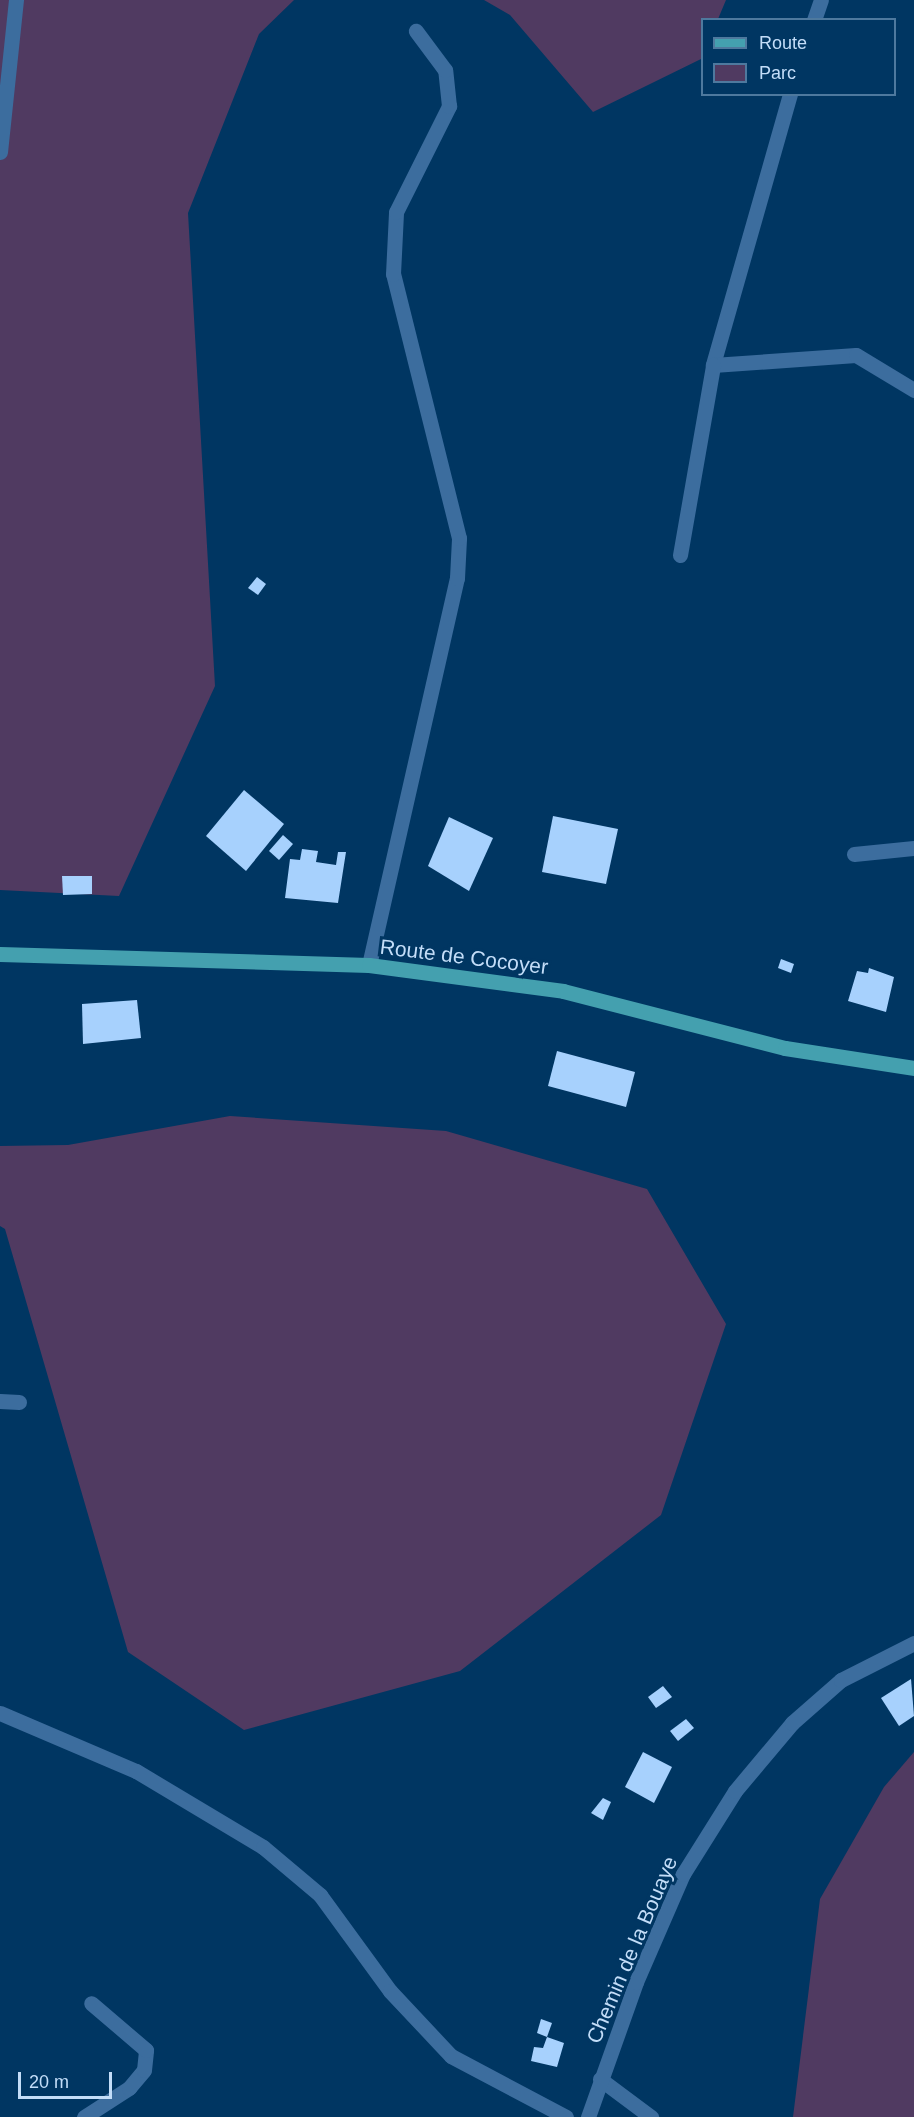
<!DOCTYPE html>
<style>
body{margin:0}
#map{position:relative;width:914px;height:2117px;overflow:hidden;background:#003662;font-family:Helvetica,sans-serif}
div>[style]{position:absolute}
.green>*{inset:0;background:#503a61}
.building>*{inset:0;background:#a7d1fd}
.minor>*{height:15px;margin:-7.5px;padding:0 7.5px;transform-origin:7.5px;border-radius:7.5px;background:#3c6d9e}
.major>*{height:15px;margin:-7.5px;padding:0 7.5px;transform-origin:7.5px;border-radius:7.5px;background:#44a0af}
span{translate:-50% -50%;white-space:nowrap;text-align:center;line-height:1.15;-webkit-text-stroke:6px #003662;paint-order:stroke}
.street-label{font-size:21px;color:#c3ddf8}
.legend{position:absolute;left:701px;top:18px;width:195px;height:78px;box-sizing:border-box;background:#003662;border:2px solid #4e799e;margin:0;padding:8px 10px;list-style:none;font-size:18px;color:#c3ddf8}
.legend li{display:flex;align-items:center;gap:12px;height:30px}
.legend b{width:30px;border:2px solid #4e799e}
.scale{position:absolute;left:18px;top:2072px;width:94px;height:27px;box-sizing:border-box;border:3px solid #c3ddf8;border-top:0;padding-left:8px;font-size:18px;line-height:21px;white-space:nowrap;color:#c3ddf8;-webkit-text-stroke:4px #003662;paint-order:stroke}
</style>
<div id="map">
<div class="green">
<div style="clip-path:polygon(0 0,294px 0,259px 34px,188px 213px,215px 686px,119px 896px,0 890px)"></div>
<div style="clip-path:polygon(484px 0,726px 0,718px 19px,702px 20px,701px 59px,593px 112px,510px 15px)"></div>
<div style="clip-path:polygon(230px 1116px,446px 1131px,647px 1189px,726px 1324px,661px 1515px,460px 1671px,244px 1730px,128px 1652px,5px 1229px,0 1226px,0 1146px,68px 1145px)"></div>
<div style="clip-path:polygon(914px 1752px,914px 2117px,793px 2117px,820px 1899px,884px 1787px)"></div>
</div>
<div class="building">
<div style="clip-path:polygon(257px 577px,266px 584px,258px 595px,248px 588px)"></div>
<div style="clip-path:polygon(244px 790px,284px 824px,246px 871px,206px 836px)"></div>
<div style="clip-path:polygon(553px 816px,618px 829px,606px 884px,542px 872px)"></div>
<div style="clip-path:polygon(449px 817px,493px 838px,469px 891px,428px 866px)"></div>
<div style="clip-path:polygon(283px 835px,293px 844px,279px 860px,269px 851px)"></div>
<div style="clip-path:polygon(302px 849px,318px 851px,316px 862px,336px 865px,338px 852px,346px 852px,338px 903px,285px 898px,290px 859px,300px 860px)"></div>
<div style="clip-path:polygon(62px 876px,92px 876px,92px 894px,63px 895px)"></div>
<div style="clip-path:polygon(781px 959px,794px 964px,791px 973px,778px 968px)"></div>
<div style="clip-path:polygon(869px 968px,894px 977px,886px 1012px,848px 1001px,857px 971px,868px 973px)"></div>
<div style="clip-path:polygon(137px 1000px,141px 1038px,83px 1044px,82px 1004px)"></div>
<div style="clip-path:polygon(557px 1051px,635px 1072px,626px 1107px,548px 1086px)"></div>
<div style="clip-path:polygon(911px 1679px,914px 1716px,899px 1726px,881px 1698px)"></div>
<div style="clip-path:polygon(663px 1686px,672px 1697px,656px 1708px,648px 1697px)"></div>
<div style="clip-path:polygon(686px 1719px,694px 1728px,678px 1741px,670px 1731px)"></div>
<div style="clip-path:polygon(643px 1752px,672px 1767px,654px 1803px,625px 1787px)"></div>
<div style="clip-path:polygon(603px 1798px,611px 1802px,603px 1820px,591px 1813px)"></div>
<div style="clip-path:polygon(541px 2019px,552px 2023px,547px 2037px,537px 2033px)"></div>
<div style="clip-path:polygon(547px 2037px,564px 2043px,557px 2067px,531px 2061px,534px 2047px,543px 2048px)"></div>
</div>
<div class="minor">
<div style="left:814px;top:20px;width:21px;rotate:-71deg"></div>
<div style="left:790px;top:94px;width:282px;rotate:105.9deg"></div>
<div style="left:713px;top:365px;width:143px;rotate:-4deg"></div>
<div style="left:856px;top:355px;width:68px;rotate:31.1deg"></div>
<div style="left:0;top:152px;width:153px;rotate:-84deg"></div>
<div style="left:680px;top:555px;width:193px;rotate:-80.1deg"></div>
<div style="left:854px;top:854px;width:60px;rotate:-5.7deg"></div>
<div style="left:369px;top:965px;width:397px;rotate:-77.2deg"></div>
<div style="left:457px;top:578px;width:40px;rotate:-87.1deg"></div>
<div style="left:459px;top:538px;width:272px;rotate:-104deg"></div>
<div style="left:393px;top:274px;width:62px;rotate:-87.2deg"></div>
<div style="left:396px;top:212px;width:119px;rotate:-63.4deg"></div>
<div style="left:449px;top:106px;width:36px;rotate:-96deg"></div>
<div style="left:445px;top:70px;width:49px;rotate:-126.6deg"></div>
<div style="left:0;top:1401px;width:19px;rotate:3deg"></div>
<div style="left:0;top:1713px;width:148px;rotate:23.1deg"></div>
<div style="left:136px;top:1771px;width:148px;rotate:30.9deg"></div>
<div style="left:263px;top:1847px;width:75px;rotate:40.1deg"></div>
<div style="left:320px;top:1895px;width:119px;rotate:53.9deg"></div>
<div style="left:390px;top:1991px;width:89px;rotate:46.8deg"></div>
<div style="left:451px;top:2056px;width:130px;rotate:27.9deg"></div>
<div style="left:600px;top:2079px;width:64px;rotate:36.7deg"></div>
<div style="left:84px;top:2117px;width:54px;rotate:-32.8deg"></div>
<div style="left:129px;top:2088px;width:23px;rotate:-50deg"></div>
<div style="left:144px;top:2070px;width:20px;rotate:-84deg"></div>
<div style="left:146px;top:2050px;width:72px;rotate:-139.5deg"></div>
<div style="left:588px;top:2117px;width:143px;rotate:-70.4deg"></div>
<div style="left:636px;top:1982px;width:118px;rotate:-66.5deg"></div>
<div style="left:683px;top:1874px;width:98px;rotate:-57.9deg"></div>
<div style="left:735px;top:1791px;width:89px;rotate:-50deg"></div>
<div style="left:792px;top:1723px;width:65px;rotate:-41.3deg"></div>
<div style="left:841px;top:1680px;width:82px;rotate:-26.9deg"></div>
</div>
<div class="major">
<div style="left:0;top:954px;width:369px;rotate:1.7deg"></div>
<div style="left:369px;top:965px;width:196px;rotate:7.6deg"></div>
<div style="left:563px;top:991px;width:229px;rotate:14.4deg"></div>
<div style="left:785px;top:1048px;width:131px;rotate:8.8deg"></div>
</div>
<div class="street-label">
<span style="left:464px;top:957px;rotate:7deg">Route de Cocoyer</span>
<span style="left:632px;top:1950px;rotate:-67deg">Chemin de la Bouaye</span>
</div>
<ul class="legend">
<li><b style="height:8px;background:#44a0af"></b>Route</li>
<li><b style="height:16px;background:#503a61"></b>Parc</li>
</ul>
<div class="scale">20 m</div>
</div>
